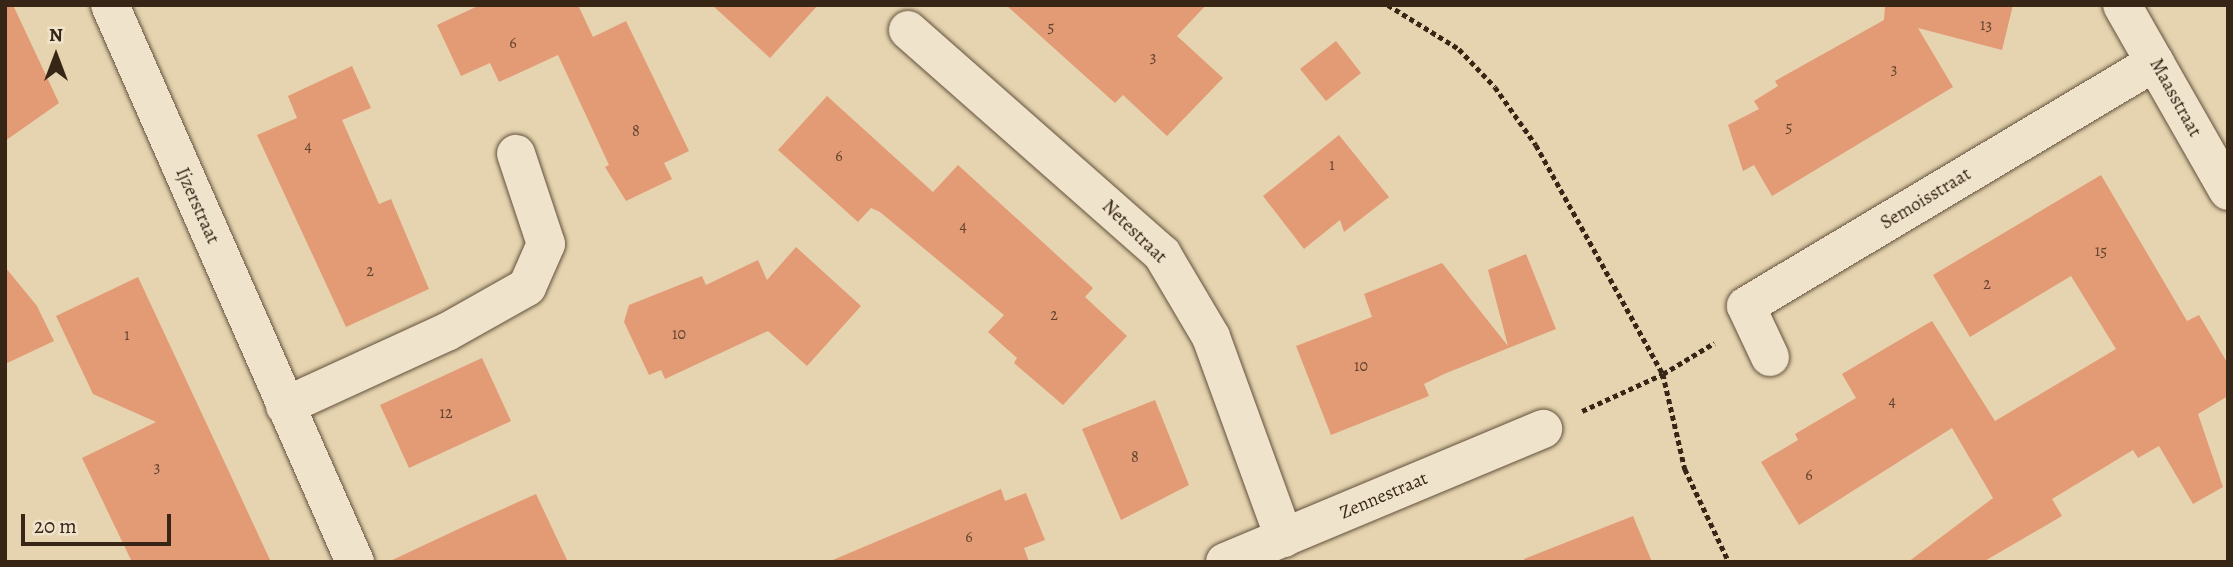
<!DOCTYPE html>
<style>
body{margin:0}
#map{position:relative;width:2233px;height:567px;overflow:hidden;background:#e6d4b0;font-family:Alegreya,serif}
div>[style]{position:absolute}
.building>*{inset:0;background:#e29b75}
.path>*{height:4.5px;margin-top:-2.25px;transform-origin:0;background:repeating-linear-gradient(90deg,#372516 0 5px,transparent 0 8.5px)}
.roads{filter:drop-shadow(0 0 2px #63513c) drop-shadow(0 0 2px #63513c)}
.minor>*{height:38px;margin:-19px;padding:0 19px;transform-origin:19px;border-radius:19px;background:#efe3cc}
span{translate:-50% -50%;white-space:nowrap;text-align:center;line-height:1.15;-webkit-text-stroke:6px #efe3cc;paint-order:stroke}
.number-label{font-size:16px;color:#62422e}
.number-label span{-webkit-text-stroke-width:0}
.street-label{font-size:19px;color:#372516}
.frame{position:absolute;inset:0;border:7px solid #372516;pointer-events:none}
.north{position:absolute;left:21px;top:21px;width:70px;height:70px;-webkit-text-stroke:5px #efe3cc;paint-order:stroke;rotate:0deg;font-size:19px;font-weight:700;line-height:28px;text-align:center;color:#372516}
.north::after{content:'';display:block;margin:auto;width:24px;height:32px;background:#372516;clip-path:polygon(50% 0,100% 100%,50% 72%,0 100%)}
.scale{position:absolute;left:21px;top:514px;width:150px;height:32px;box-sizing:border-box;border:4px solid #372516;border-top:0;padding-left:9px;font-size:21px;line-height:24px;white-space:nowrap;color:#372516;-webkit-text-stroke:5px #efe3cc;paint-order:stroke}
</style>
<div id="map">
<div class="building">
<div style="clip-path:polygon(5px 5px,13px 5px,59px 103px,5px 141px)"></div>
<div style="clip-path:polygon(480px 5px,578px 5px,593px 37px,626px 21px,689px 151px,664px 163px,672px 179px,626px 201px,605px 167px,609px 165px,558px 55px,499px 82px,490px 63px,461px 76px,437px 25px)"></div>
<div style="clip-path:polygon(712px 5px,818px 5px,770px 58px)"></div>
<div style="clip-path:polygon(1006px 5px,1206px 5px,1177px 36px,1223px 78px,1167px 136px,1123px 95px,1115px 103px)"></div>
<div style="clip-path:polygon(1885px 5px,2013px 5px,2002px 50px,1918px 28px,1953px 87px,1772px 196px,1754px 165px,1743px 171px,1728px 125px,1759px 109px,1754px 101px,1778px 86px,1775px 81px,1884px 20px)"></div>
<div style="clip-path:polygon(1336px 41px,1361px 73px,1326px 101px,1300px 69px)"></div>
<div style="clip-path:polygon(352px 66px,371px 108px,342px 120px,379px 204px,391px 199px,429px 289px,346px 327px,257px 135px,297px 118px,288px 96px)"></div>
<div style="clip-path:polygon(827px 96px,933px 192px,958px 165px,1093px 288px,1085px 297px,1127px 336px,1063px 405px,1014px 363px,1017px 358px,988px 332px,1004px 315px,880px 212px,871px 208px,858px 222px,778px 150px)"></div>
<div style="clip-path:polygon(1339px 135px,1389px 197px,1344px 232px,1340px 220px,1304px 249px,1263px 196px)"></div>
<div style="clip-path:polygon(2101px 175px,2187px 321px,2199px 315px,2228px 364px,2228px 396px,2198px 414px,2223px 487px,2193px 504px,2159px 446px,2138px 458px,2133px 450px,2052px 499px,2062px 516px,1983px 562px,1908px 562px,1993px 498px,1952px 428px,1799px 525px,1761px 462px,1798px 440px,1795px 434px,1856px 398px,1842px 374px,1913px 332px,1932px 321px,1995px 421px,2116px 349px,2071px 276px,1970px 337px,1933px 275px)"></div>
<div style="clip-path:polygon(796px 247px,861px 306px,807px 366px,768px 331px,665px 379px,661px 370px,649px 375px,624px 322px,629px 305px,702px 276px,706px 285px,758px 260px,767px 280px)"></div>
<div style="clip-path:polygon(1526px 254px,1556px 329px,1444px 374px,1424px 384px,1429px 396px,1331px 435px,1296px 346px,1372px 317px,1364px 294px,1442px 263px,1508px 346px,1488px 270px)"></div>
<div style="clip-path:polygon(5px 267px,37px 306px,54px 341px,5px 364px)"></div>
<div style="clip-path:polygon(138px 277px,231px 476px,271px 562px,132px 562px,82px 458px,156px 422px,93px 394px,56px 316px)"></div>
<div style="clip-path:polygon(482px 358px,511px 421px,409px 468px,380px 405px)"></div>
<div style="clip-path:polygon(1155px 400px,1189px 485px,1121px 520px,1082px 429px)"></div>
<div style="clip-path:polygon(1001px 489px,1005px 501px,1026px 493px,1045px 540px,1024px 548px,1029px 562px,828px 562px)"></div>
<div style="clip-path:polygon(536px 494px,568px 562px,388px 562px,467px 525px)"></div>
<div style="clip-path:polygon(1633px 516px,1652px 562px,1525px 562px,1524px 559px)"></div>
</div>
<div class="path">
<div style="left:1388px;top:5px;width:84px;rotate:31.8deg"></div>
<div style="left:1459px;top:49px;width:52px;rotate:46.5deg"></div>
<div style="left:1495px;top:87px;width:71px;rotate:54.7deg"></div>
<div style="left:1536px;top:145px;width:262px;rotate:61deg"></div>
<div style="left:1663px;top:374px;width:98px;rotate:77deg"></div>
<div style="left:1685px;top:469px;width:103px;rotate:64.7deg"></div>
<div style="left:1582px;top:411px;width:89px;rotate:-24.6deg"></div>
<div style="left:1663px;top:374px;width:60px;rotate:-31.3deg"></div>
</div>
<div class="roads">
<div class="minor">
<div style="left:110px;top:5px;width:609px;rotate:66.26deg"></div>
<div style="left:2122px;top:5px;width:214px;rotate:60.3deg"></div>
<div style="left:908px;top:30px;width:339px;rotate:41.4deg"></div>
<div style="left:1162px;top:254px;width:96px;rotate:59.4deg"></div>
<div style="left:1211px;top:337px;width:214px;rotate:70deg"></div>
<div style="left:1770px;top:357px;width:56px;rotate:-115.2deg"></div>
<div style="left:1746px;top:306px;width:476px;rotate:-30.8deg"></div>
<div style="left:285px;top:406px;width:178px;rotate:-24.6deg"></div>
<div style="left:447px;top:332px;width:92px;rotate:-29.4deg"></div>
<div style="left:527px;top:287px;width:47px;rotate:-66.2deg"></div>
<div style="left:546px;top:244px;width:95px;rotate:-108.4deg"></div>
<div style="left:1225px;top:562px;width:345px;rotate:-22.7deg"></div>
</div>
</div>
<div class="number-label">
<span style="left:1986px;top:25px">13</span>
<span style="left:1051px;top:27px">5</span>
<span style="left:513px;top:43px">6</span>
<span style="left:1153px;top:57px">3</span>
<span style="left:1894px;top:69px">3</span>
<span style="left:1789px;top:127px">5</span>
<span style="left:636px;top:131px">8</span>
<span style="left:308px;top:146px">4</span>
<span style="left:839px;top:156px">6</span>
<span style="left:1332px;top:165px">1</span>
<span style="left:963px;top:226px">4</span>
<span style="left:2101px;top:251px">15</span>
<span style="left:370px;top:271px">2</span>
<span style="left:1987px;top:284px">2</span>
<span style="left:1054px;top:315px">2</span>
<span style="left:679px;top:334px">10</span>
<span style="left:127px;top:335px">1</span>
<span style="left:1361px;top:366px">10</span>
<span style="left:1892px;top:401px">4</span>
<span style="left:446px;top:413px">12</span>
<span style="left:1135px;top:457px">8</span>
<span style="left:157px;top:467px">3</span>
<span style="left:1809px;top:475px">6</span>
<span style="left:969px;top:537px">6</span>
</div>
<div class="street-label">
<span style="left:2175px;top:98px;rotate:61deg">Maasstraat</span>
<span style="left:1926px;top:199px;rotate:-31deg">Semoisstraat</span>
<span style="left:197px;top:206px;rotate:66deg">Ijzerstraat</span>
<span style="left:1134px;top:232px;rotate:44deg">Netestraat</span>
<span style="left:1384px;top:496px;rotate:-23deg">Zennestraat</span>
</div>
<div class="frame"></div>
<div class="north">N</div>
<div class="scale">20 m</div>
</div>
